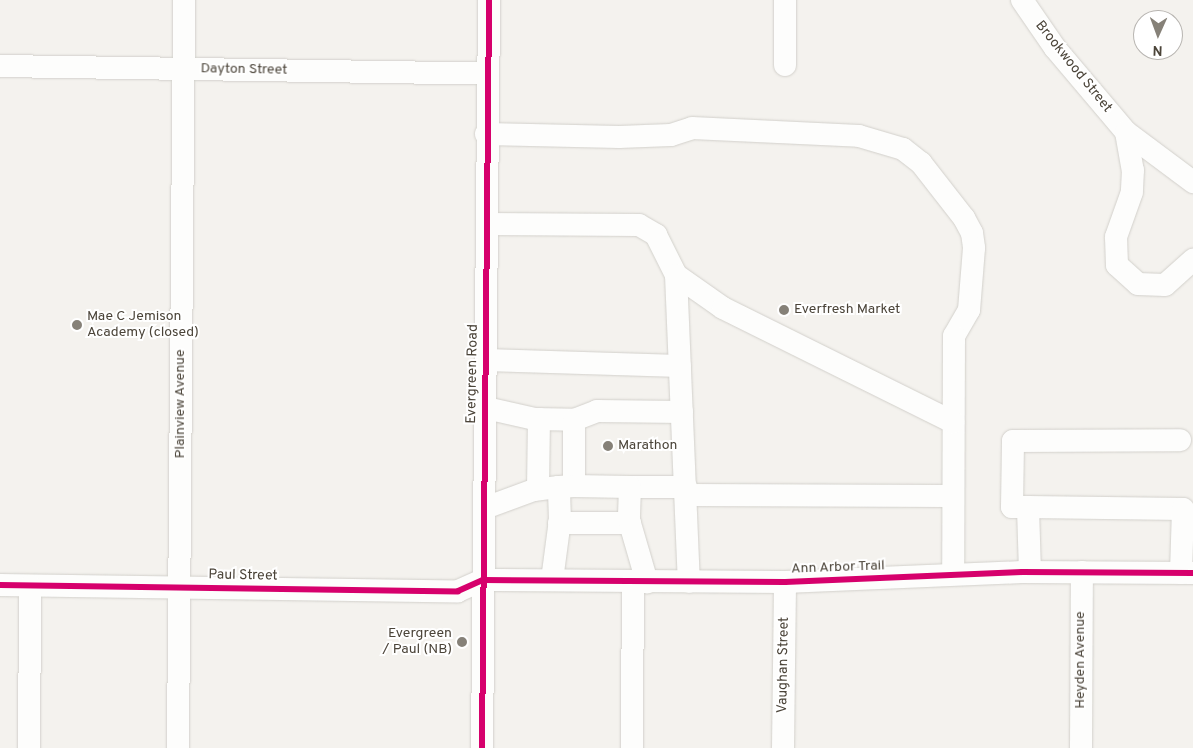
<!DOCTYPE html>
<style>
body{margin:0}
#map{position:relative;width:1193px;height:748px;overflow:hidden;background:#f4f2ee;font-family:Overpass,sans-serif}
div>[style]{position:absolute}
.roads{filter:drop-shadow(0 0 1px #d2d0cb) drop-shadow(0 0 1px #d2d0cb)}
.minor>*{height:22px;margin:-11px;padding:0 11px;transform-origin:11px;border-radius:11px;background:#fdfdfc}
.cycleway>*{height:6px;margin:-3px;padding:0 3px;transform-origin:3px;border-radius:3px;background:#d6006c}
.dots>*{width:14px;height:14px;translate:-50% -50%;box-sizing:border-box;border:2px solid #fff;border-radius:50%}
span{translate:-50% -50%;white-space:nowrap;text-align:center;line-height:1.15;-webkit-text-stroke:4px #fff;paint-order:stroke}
.street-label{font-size:14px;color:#4b4439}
.poi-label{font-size:14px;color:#4b4439}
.left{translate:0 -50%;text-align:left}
.right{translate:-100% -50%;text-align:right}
.north{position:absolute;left:1133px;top:10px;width:50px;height:50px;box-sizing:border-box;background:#fff;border:1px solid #b7b4b0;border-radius:50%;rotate:182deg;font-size:14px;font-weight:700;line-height:20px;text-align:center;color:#4b4439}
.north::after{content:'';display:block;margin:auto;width:18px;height:22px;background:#868178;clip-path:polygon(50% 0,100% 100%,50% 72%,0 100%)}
</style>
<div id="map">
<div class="roads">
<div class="minor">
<div style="left:1022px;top:0;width:58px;rotate:55.5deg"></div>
<div style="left:1055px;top:48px;width:110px;rotate:49.8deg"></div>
<div style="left:1126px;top:132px;width:84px;rotate:36.7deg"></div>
<div style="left:785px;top:65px;width:65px;rotate:-90deg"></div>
<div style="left:0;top:66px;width:488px;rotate:0.9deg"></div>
<div style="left:1126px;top:132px;width:39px;rotate:80deg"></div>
<div style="left:1133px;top:170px;width:22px;rotate:93deg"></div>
<div style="left:1132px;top:192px;width:48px;rotate:109.6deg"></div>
<div style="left:1116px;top:237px;width:28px;rotate:88deg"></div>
<div style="left:1117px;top:265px;width:28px;rotate:42deg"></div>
<div style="left:1138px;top:284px;width:27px;rotate:2deg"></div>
<div style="left:1165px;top:285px;width:38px;rotate:-42deg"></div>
<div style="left:486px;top:134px;width:133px;rotate:1.3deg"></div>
<div style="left:619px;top:137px;width:52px;rotate:-2.2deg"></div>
<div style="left:671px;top:135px;width:22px;rotate:-18deg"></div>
<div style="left:692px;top:128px;width:167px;rotate:2.7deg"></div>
<div style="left:859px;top:136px;width:46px;rotate:16.5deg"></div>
<div style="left:903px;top:149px;width:23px;rotate:38deg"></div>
<div style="left:921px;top:163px;width:70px;rotate:52deg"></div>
<div style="left:964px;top:218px;width:17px;rotate:62deg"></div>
<div style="left:972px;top:233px;width:15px;rotate:82deg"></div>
<div style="left:974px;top:248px;width:62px;rotate:94.6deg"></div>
<div style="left:969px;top:310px;width:30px;rotate:120deg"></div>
<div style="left:954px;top:336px;width:238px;rotate:90.2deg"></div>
<div style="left:487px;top:224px;width:152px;rotate:0.4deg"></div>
<div style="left:639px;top:225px;width:20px;rotate:30deg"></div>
<div style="left:656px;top:235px;width:45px;rotate:63.4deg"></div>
<div style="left:676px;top:275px;width:307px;rotate:87.6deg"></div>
<div style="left:676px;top:275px;width:57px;rotate:35.1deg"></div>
<div style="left:723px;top:308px;width:257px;rotate:26.4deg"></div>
<div style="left:486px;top:360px;width:194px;rotate:1.8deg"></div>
<div style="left:486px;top:408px;width:50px;rotate:12.7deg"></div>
<div style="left:535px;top:419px;width:39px;rotate:1deg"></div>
<div style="left:574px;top:420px;width:66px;rotate:90deg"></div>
<div style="left:574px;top:420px;width:25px;rotate:-21deg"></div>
<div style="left:597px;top:411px;width:85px;rotate:0.7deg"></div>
<div style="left:630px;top:487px;width:56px"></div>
<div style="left:538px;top:489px;width:70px;rotate:-89.2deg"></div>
<div style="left:686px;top:495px;width:265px;rotate:0.2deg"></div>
<div style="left:1028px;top:507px;width:16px;rotate:180deg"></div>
<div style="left:1012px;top:507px;width:66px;rotate:-89.1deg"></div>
<div style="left:1013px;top:441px;width:167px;rotate:-0.3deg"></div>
<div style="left:485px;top:508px;width:52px;rotate:-20.2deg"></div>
<div style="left:534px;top:490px;width:25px;rotate:-7deg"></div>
<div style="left:559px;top:523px;width:71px"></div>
<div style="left:1030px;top:572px;width:65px;rotate:-91.8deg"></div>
<div style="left:1028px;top:507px;width:155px;rotate:0.7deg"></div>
<div style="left:1183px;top:509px;width:64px;rotate:91.8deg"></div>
<div style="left:552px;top:580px;width:61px;rotate:-82.4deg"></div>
<div style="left:560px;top:520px;width:33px;rotate:-92deg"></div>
<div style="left:559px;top:487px;width:15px;rotate:-4deg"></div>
<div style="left:574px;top:486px;width:56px;rotate:1deg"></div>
<div style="left:630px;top:487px;width:33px;rotate:92deg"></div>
<div style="left:629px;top:520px;width:65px;rotate:73.8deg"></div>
<div style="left:0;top:585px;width:458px;rotate:0.8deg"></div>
<div style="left:458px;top:591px;width:27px;rotate:-24deg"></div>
<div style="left:483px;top:580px;width:302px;rotate:0.4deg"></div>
<div style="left:785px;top:582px;width:237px;rotate:-2.4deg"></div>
<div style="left:1022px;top:572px;width:171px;rotate:0.3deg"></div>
<div style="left:29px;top:748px;width:162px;rotate:-89.6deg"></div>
<div style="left:178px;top:748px;width:748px;rotate:-89.54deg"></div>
<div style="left:482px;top:748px;width:748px;rotate:-89.46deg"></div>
<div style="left:632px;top:748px;width:166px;rotate:-89.7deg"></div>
<div style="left:783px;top:748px;width:166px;rotate:-89.3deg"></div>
<div style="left:1081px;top:748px;width:176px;rotate:-89.7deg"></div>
</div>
</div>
<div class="cycleway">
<div style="left:0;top:585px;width:458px;rotate:0.8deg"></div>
<div style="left:458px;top:591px;width:27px;rotate:-24deg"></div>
<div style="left:483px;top:580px;width:302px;rotate:0.4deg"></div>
<div style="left:785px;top:582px;width:237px;rotate:-2.4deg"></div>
<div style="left:1022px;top:572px;width:171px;rotate:0.3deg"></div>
<div style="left:482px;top:748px;width:748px;rotate:-89.46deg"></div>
</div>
<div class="dots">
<div style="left:784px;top:310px;background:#868178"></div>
<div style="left:77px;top:325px;background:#868178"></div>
<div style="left:608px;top:446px;background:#868178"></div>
<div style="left:462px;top:642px;background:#868178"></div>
</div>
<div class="street-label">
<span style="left:1073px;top:67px;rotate:51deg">Brookwood Street</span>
<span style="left:244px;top:70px;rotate:1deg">Dayton Street</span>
<span style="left:473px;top:374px;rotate:-89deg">Evergreen Road</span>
<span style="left:181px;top:404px;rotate:-90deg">Plainview Avenue</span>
<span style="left:838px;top:568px;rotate:-2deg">Ann Arbor Trail</span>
<span style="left:243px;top:576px;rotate:1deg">Paul Street</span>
<span style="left:1081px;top:660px;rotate:-90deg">Heyden Avenue</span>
<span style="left:784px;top:665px;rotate:-89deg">Vaughan Street</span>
</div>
<div class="poi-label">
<span class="left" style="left:794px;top:310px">Everfresh Market</span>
<span class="left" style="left:87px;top:325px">Mae C Jemison<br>Academy (closed)</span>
<span class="left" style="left:618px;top:446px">Marathon</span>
<span class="right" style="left:452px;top:642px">Evergreen<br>/ Paul (NB)</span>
</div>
<div class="north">N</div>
</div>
